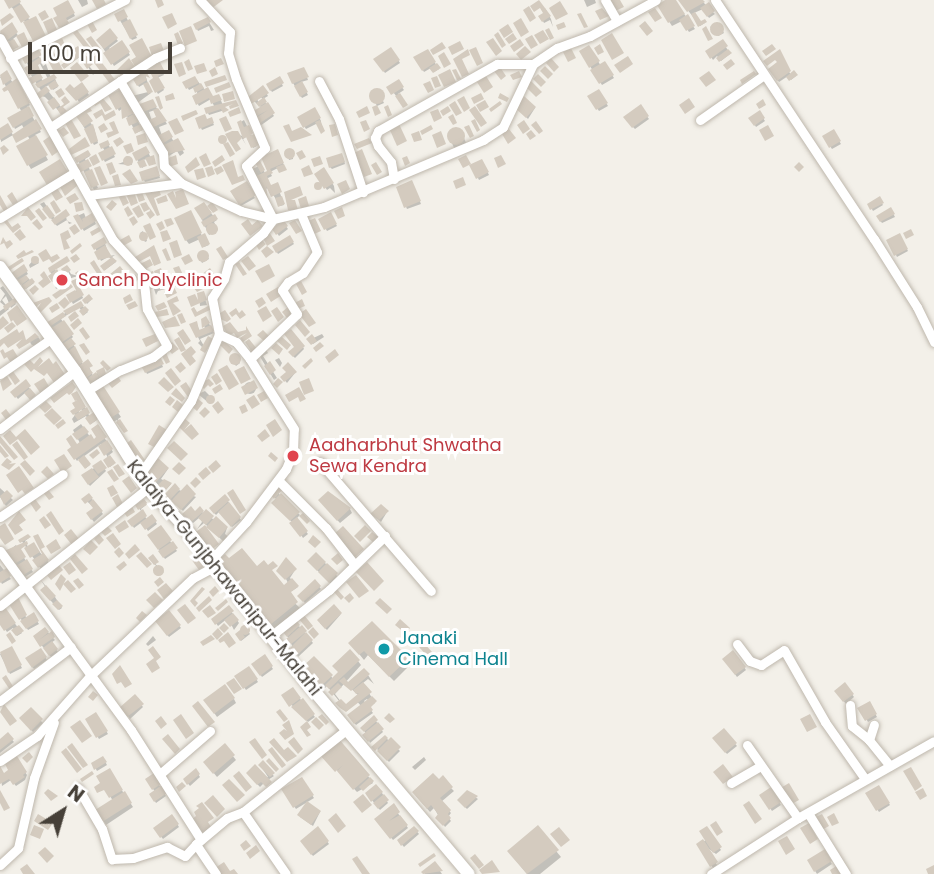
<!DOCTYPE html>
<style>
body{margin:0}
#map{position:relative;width:934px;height:874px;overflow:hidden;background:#f3f0e9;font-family:Poppins,sans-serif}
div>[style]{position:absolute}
.shadow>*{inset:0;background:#0003}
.round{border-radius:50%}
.building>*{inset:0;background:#d4cbbf}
.roads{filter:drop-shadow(0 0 2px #beb7ac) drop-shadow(0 0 2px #beb7ac)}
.minor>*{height:9px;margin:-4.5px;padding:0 4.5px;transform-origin:4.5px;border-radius:4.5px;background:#fff}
.tertiary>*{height:12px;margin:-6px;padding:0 6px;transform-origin:6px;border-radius:6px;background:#fff}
.dots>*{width:19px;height:19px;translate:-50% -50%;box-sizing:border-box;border:4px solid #fff;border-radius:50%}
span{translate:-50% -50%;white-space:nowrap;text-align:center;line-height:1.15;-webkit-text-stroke:6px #fff;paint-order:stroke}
.health-label{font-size:18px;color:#be3a42}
.left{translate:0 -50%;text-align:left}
.street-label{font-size:18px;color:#464038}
.culture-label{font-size:18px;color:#0d838f}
.north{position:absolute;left:28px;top:776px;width:70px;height:70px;-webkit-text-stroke:5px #fff;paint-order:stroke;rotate:37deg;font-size:19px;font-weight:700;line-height:28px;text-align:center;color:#464038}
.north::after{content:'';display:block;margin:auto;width:24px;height:32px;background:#464038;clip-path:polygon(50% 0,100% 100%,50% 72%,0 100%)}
.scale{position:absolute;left:28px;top:42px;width:144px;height:32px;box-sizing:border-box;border:4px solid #464038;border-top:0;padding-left:9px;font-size:21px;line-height:24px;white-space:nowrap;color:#464038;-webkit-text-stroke:5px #fff;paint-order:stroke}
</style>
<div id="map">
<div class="shadow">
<div style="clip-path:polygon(18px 0,30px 21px,26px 23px,6px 1px)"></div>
<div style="clip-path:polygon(78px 0,87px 0,88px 4px,82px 7px)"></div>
<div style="clip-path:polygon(584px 0,595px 0,596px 3px,587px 7px)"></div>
<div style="clip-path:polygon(669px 0,674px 0,695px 29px,689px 32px,682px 21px,672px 26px,659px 6px)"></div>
<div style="clip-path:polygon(680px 0,701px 0,715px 14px,709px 18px,703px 9px,694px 13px,700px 24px,705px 23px,700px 26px)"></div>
<div style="clip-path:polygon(68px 2px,75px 16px,66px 21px,69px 26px,62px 30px,56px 19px)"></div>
<div style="clip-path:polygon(545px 8px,551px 19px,553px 27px,550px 20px,544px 23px,541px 17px,546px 14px)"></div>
<div style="clip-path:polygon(123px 11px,137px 38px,132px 40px,116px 14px)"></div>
<div style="clip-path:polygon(207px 19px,214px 30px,211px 31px,209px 26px,198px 31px,195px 25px)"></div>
<div style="clip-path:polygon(717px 23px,724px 33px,718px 36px,710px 27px)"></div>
<div style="clip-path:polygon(11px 25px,19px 37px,23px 35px,28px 44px,24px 47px,18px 35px,13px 39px,17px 47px,14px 49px,9px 41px,7px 43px,0 33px)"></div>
<div style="clip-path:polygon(110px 31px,118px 41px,109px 48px,111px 50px,122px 43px,130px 55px,114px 66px,98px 40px)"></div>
<div style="clip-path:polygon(723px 42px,730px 54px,721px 61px,717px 56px,713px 60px,708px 52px)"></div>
<div style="clip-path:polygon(589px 47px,601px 66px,605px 64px,614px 78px,602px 85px,581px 52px)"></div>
<div style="clip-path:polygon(391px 49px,400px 63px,385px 73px,376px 59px)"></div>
<div style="clip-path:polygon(evenodd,36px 50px,43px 66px,46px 64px,51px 78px,54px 76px,56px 81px,58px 87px,53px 90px,49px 85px,45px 87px,65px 112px,62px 114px,45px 97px,37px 95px,42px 92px,27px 69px,29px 67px,23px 57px,36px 50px,38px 60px,48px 79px,43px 82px,34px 62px,38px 60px)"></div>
<div style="clip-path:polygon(427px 51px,439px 69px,434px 72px,431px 68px,424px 72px,416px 58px)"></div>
<div style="clip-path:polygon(79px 54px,95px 73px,93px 75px,81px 56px,65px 68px,64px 65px)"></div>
<div style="clip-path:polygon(158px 63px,164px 75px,157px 78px,164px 90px,158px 94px,151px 82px,156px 79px)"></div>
<div style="clip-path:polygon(785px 65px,791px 75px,796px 76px,791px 80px,788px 76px,779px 82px,770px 69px)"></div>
<div style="clip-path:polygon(304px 69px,308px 80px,301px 82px,308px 95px,302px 98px,293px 83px)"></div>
<div style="clip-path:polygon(144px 71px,151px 93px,136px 104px,132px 96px,148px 92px,144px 84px,139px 87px,133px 76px)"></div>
<div style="clip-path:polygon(6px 73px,13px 83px,16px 81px,30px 105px,27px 107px,41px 132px,35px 135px,48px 160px,31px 169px,18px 147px,30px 140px,22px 125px,15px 129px,10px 118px,22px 112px,0 77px)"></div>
<div style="clip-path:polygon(195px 78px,212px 98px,219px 96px,225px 110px,209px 115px,206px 109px,214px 106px,211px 99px,199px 106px,194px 97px,198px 95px,195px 87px,189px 90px,185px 83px)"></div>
<div style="clip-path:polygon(279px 79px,283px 86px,272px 92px,268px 85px)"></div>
<div style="clip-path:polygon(398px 82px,404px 90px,398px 94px,405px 107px,389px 87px)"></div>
<div style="clip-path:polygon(82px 85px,89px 95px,79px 102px,71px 90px)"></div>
<div style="clip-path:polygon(263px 87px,268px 96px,263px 99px,274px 116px,260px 126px,254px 113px,262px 108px,250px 98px,255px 95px,259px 103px,263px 100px,257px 91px)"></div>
<div style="clip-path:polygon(377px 89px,384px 103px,377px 106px,370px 92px)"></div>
<div style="clip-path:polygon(599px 92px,608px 106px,599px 111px,589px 97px)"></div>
<div style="clip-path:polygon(111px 96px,129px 106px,143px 130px,136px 133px,127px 116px,123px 118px,123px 108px,119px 111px)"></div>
<div style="clip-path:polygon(evenodd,152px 101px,167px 124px,159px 127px,162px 136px,168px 132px,174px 142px,177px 140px,184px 153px,180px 156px,177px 151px,169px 156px,143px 115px,139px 106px,152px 101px,155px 110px,159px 118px,152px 121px,149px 112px,155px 110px)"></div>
<div style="clip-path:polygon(640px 107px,649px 119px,635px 129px,626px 120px)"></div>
<div style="clip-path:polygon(535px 108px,528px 119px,518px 109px)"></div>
<div style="clip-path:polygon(315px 109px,321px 121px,322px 133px,318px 123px,306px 129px,299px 118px)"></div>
<div style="clip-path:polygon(83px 111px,94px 128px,98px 143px,94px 145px,77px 115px)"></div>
<div style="clip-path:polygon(759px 112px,765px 121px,756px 127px,751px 118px)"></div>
<div style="clip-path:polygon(197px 119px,211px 119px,214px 125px,202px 130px)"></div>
<div style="clip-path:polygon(244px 120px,257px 146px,253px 148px,248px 136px,243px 139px,246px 145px,240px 135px,244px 137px,239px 123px)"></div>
<div style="clip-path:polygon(7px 126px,13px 135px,1px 142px,0 130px)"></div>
<div style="clip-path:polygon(460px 128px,466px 143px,454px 148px,448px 132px)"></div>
<div style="clip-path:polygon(833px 131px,841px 144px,832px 149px,824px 137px)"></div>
<div style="clip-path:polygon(107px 142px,115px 157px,105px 162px,100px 153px,105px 151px,101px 145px)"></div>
<div style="clip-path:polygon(146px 148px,151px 158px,143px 160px,145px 166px,142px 168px,134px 154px)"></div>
<div style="clip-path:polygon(286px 150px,293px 150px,293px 159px,289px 160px)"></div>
<div style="clip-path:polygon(277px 151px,284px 165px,270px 172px,272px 176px,266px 179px,270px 187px,277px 184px,284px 205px,280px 206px,269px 188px,265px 189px,267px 200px,252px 169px,259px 166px,258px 161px,265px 173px,269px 172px,263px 158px)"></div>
<div style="clip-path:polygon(88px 153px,90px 156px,85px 159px,98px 188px,94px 190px,77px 159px)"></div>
<div style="clip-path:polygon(128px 156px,132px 165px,118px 164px,126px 161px,125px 157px)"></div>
<div style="clip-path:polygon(343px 157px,345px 164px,332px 169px,330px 167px)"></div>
<div style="clip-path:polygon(482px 161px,489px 175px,479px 180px,472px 166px)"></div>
<div style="clip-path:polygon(324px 170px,334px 186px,335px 193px,330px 188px,327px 190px,317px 174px)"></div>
<div style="clip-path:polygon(158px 171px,160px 178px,145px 182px,144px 180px)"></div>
<div style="clip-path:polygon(412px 182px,421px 204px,407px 209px,398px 188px)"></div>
<div style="clip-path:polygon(246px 183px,255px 198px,241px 206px,232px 191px)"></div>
<div style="clip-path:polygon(879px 199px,883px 205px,873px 211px,869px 204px)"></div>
<div style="clip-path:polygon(44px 202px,55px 219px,65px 212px,67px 221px,72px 223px,69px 224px,67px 220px,57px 226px,40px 204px)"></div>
<div style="clip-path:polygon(203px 204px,217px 220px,214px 222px,218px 230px,209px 235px,197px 209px)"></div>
<div style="clip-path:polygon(891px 210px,895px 217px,882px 223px,878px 217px)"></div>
<div style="clip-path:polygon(190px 212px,202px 236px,209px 245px,204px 247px,200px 239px,189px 244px,186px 240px)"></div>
<div style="clip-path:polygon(84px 213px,86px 218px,91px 215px,96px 224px,84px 231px,75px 217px)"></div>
<div style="clip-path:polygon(330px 214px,337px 226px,327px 231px,320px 219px)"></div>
<div style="clip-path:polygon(283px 222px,288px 229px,279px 236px,274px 229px)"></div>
<div style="clip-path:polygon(143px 231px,147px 241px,145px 242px,140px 233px)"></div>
<div style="clip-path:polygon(899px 235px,908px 251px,897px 257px,889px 241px)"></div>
<div style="clip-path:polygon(289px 237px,294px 244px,278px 254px,274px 247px)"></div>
<div style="clip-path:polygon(104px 240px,109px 256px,115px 255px,112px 257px,116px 262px,105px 270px,103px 267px,113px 259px,108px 257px,101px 261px,94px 245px)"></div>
<div style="clip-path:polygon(205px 251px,209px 259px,202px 263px,198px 255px)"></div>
<div style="clip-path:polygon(35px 258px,39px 263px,30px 268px,29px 265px)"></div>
<div style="clip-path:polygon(23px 266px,28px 274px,25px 276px,34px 283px,26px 289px,12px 274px)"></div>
<div style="clip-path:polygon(67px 267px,71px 274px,78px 276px,68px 279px,69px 272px,66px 274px,63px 270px)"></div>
<div style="clip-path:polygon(50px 269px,55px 270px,66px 283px,56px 289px)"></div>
<div style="clip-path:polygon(160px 271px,165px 284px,176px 286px,158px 291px,156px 295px,154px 289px,151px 289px,152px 274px,159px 287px)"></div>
<div style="clip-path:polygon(3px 286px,16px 304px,11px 308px,6px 296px,2px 300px,9px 309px,0 316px,0 311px,6px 307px,0 302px,5px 294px,0 288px)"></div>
<div style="clip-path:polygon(79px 289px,84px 300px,89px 296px,91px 300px,87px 304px,83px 298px,73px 304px,68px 295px)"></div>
<div style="clip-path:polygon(203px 293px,207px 305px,200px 306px,199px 294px)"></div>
<div style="clip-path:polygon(80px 303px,88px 312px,84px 315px,79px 307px,61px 319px,73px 337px,71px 339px,83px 365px,87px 362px,93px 376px,103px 370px,105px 375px,92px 383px,84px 376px,49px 324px)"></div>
<div style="clip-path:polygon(206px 318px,214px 333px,200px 339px,204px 346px,212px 340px,206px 351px,198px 343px,200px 341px,195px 331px,196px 323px,200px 331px,205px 329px,203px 320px)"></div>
<div style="clip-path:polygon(322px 334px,324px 337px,313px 344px,309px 340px)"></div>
<div class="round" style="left:30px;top:336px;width:10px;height:10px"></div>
<div style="clip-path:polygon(303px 347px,304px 349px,295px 358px,292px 355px)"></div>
<div style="clip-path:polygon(266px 350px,268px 353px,263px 356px,277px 378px,274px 380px,259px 355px)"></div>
<div style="clip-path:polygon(235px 354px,240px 363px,236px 366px,230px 358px)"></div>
<div style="clip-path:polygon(158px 356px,163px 367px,147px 374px,142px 363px)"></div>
<div style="clip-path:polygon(279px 358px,282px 363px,280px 367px,275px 360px)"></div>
<div style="clip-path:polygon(295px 373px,287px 383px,282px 377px)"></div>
<div class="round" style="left:244px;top:382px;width:12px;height:12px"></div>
<div style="clip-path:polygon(25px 382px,35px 396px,31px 399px,25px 393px,18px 399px,13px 393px)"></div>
<div style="clip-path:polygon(101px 387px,121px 417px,118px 419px,125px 433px,117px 420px,113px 422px,93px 392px)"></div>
<div style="clip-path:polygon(205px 391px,214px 400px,210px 404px,198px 394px)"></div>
<div style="clip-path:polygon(77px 393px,90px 417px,94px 414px,97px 420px,91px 424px,86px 416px,74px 423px,72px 419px,75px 415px,73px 412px,77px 409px,80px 413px,83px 412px,74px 395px)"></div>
<div style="clip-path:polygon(81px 424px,93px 441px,98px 438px,98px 427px,113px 452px,108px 456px,114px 464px,110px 467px,105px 460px,108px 458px,101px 444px,83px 457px,90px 465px,86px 468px,79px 459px,77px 461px,70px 451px,80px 443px,73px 430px)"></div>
<div style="clip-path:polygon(101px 463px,106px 471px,90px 486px,83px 476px)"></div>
<div style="clip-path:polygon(168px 469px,161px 479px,171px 484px,165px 491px,147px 475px)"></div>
<div style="clip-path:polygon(0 488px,13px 500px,6px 506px,0 497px)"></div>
<div style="clip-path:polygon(278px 489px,279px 494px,300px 515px,296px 519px,308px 534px,303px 538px,294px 524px,275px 505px,277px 500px,273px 496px)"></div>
<div style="clip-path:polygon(179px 490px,196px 497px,183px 511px,168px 497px)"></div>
<div style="clip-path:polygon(89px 495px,103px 514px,94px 522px,88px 514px,95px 508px,84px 499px)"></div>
<div style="clip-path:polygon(225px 497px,241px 520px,232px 527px,220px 511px,216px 515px,211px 509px)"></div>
<div style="clip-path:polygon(144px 501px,146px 505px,141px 509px,147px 520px,152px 517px,157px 524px,148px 531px,142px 522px,134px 528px,130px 521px,142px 512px,137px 506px)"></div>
<div style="clip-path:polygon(323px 504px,350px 509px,352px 513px,340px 523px)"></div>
<div style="clip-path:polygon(202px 512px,227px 528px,225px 534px,230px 538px,225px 543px,204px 523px,197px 529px,202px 522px,200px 517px,192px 524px,186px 517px)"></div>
<div style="clip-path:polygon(387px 512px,381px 522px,374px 516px)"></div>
<div style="clip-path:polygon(161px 528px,177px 551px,165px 559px,150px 535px)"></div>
<div style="clip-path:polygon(28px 536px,29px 538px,25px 541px,28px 547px,33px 544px,49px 563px,41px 569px,21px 540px)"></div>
<div style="clip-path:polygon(16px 545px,33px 572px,25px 577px,7px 552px)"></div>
<div style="clip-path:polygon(150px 559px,164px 572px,158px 576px,153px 570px,157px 567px)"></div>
<div style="clip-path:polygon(227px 559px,257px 568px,300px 608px,274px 629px,226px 571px)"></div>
<div style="clip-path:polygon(310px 563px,325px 563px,338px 577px,331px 584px)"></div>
<div style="clip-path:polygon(0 565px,11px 579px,2px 584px,0 580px)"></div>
<div style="clip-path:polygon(295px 570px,290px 578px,298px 587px,292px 591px,282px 571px)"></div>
<div style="clip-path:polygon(40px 579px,55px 597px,62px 608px,59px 610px,44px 593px,46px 588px)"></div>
<div style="clip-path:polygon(315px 582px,321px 589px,305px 603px,299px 596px)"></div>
<div style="clip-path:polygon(16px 598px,27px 619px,33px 615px,39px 624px,28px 630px,10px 602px)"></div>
<div style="clip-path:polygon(229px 608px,239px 623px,234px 630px,228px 618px,218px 626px,213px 619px)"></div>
<div style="clip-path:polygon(4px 609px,22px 633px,17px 636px,13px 628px,7px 632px,0 622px,0 612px)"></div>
<div style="clip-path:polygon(169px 612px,181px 628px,169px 637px,157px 621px)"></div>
<div style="clip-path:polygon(341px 614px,327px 630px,320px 623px)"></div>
<div style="clip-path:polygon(244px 626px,250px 634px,241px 641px,237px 635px)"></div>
<div style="clip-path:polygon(299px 626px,313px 643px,298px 657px,285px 632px)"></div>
<div style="clip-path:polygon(45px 629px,55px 640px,51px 643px,58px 652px,51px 657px,35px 637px)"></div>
<div style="clip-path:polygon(153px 636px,156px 640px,148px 646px,146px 644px)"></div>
<div style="clip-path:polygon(351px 644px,407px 660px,410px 665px,394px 681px,368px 655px,364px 660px)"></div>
<div style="clip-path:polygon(11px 648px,22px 668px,10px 674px,0 654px)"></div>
<div style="clip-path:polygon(40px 650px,47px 660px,34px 669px,27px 659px)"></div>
<div style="clip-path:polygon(733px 652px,746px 670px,737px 677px,724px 659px)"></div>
<div style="clip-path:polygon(264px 656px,273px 669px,262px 677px,254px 664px)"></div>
<div style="clip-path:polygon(358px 661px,361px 665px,335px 694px,345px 707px,352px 701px,347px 711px,327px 686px,323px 690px,306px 672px,331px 676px,333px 679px)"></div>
<div style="clip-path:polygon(249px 668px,258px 682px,246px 690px,237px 677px)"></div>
<div style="clip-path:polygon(368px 675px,374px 684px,368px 679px,363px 683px,375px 703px,372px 705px,367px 699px,364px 701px,373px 713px,356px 725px,349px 716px,361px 706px,355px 699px,359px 696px,347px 685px)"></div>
<div style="clip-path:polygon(845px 685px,854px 697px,846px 704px,836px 691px)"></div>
<div style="clip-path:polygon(292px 689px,315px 717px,308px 722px,283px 696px)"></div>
<div style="clip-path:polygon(135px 697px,143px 707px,130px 719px,122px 708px)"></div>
<div style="clip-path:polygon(234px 699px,236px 703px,217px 717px,208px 704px)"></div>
<div style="clip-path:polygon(869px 703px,877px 717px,868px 722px,860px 708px)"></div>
<div style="clip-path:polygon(96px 715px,108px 734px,99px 739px,87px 720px)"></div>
<div style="clip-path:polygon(23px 720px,41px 721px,43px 723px,33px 732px)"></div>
<div style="clip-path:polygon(376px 721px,383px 732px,370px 743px,364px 730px)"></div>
<div style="clip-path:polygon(724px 731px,737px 746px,727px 754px,716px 740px)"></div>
<div style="clip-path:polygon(8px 735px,14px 742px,0 753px,0 741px)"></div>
<div style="clip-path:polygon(385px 737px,400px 751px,389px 762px,377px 749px)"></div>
<div style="clip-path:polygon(225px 746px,236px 760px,217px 777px,208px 766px)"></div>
<div style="clip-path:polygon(322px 754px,368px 776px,373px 783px,357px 792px)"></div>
<div style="clip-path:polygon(424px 757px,426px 760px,415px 770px,412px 767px)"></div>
<div style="clip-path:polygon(103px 758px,107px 765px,97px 771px,93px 764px)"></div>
<div style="clip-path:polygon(16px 759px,27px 775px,25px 780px,16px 786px,11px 780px,2px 786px,0 771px,4px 775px,11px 771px)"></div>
<div style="clip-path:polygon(260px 765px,274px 776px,268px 780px,270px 783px,267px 786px,264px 783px,260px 787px,249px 775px,268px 777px)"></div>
<div style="clip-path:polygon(109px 771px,133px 807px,106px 825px,97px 811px,113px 801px,99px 777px)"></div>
<div style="clip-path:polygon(196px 771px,200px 777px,190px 786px,185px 780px)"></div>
<div style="clip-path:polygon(153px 775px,166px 796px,156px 803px,151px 794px,155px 792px,147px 779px)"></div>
<div style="clip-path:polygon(301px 779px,314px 798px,296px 809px,283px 790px)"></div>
<div style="clip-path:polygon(878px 787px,890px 805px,879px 812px,867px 794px)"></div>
<div style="clip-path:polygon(451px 788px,454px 791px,441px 802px,451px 813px,448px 817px,451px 821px,445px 827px,434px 808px,430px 812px,416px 796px)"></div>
<div style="clip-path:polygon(771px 790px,781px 805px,772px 811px,762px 796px)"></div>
<div style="clip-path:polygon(467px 792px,478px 799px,467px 809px,460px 802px)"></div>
<div style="clip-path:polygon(382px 793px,388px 803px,380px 810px,367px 794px)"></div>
<div style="clip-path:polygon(393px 806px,408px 828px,393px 840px,378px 822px)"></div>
<div style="clip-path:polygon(320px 812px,313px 826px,300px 817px)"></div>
<div style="clip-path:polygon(172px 816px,179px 827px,163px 839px,155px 829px)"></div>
<div style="clip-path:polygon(414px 828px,419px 834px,404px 847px,399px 841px)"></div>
<div style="clip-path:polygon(537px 828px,561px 857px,540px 874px,527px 874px,513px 857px)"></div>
<div style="clip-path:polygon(707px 828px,721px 850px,716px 854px,705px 846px,717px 865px,713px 868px,698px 845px,706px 840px)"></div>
<div style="clip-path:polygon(318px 829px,329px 844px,313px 856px,302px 841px)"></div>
<div style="clip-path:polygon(824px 852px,832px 864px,817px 874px,809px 861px)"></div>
<div style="clip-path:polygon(435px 864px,442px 874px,425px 874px,424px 872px)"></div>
</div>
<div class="building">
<div style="clip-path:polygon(4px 0,20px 0,21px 2px,9px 9px)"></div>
<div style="clip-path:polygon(68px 0,75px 13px,66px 18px,69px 23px,59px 28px,53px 18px,57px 16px,53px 8px)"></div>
<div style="clip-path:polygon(92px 0,104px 0,106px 4px,97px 9px)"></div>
<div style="clip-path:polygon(155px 0,162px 0,164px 5px,158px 8px)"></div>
<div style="clip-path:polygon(205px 0,223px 0,211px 9px)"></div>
<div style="clip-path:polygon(539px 0,551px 16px,542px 22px,538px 16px,543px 13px,540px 8px,534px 12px,530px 6px)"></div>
<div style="clip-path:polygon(607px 0,620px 0,624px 7px,613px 12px)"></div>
<div style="clip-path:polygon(665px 0,676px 0,685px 14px,668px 23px,657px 5px)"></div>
<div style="clip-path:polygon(678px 0,703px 0,705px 2px,687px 12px)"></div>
<div style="clip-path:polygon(560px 1px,568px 14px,556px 20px,549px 8px)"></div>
<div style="clip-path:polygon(709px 2px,715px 11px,707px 17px,700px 8px)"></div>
<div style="clip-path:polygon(21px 4px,30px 17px,21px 23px,13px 9px)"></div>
<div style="clip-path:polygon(529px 6px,536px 18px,530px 22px,523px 10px)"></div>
<div style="clip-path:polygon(602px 8px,609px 16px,600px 20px,595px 11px)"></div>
<div style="clip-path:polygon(655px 8px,662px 18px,655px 22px,648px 12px)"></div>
<div style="clip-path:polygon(124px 9px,128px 17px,118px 22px,114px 14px)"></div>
<div style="clip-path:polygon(45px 10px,49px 17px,42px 21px,38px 14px)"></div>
<div style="clip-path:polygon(695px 12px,701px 21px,705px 19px,707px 22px,698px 27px,691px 14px)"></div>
<div style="clip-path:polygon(10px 13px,14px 17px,2px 26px,0 20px)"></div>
<div style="clip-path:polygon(172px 13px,177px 24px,168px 29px,162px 17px)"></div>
<div style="clip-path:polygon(581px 13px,588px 27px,584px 28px,577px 14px)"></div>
<div style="clip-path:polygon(688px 14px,695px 26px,686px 31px,679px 20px)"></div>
<div style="clip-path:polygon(36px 16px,46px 36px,34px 43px,23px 22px)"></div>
<div style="clip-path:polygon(208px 17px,211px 22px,196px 30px,193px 24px)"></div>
<div style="clip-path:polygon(52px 18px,58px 32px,49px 36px,43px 22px)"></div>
<div style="clip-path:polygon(521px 18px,529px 32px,521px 37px,513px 23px)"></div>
<div style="clip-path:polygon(130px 19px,138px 35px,130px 39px,122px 23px)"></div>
<div style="clip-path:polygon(92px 21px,97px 30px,92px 33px,87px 24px)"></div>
<div style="clip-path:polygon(645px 21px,653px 31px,647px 36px,639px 26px)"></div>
<div style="clip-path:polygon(12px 22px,18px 32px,5px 42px,0 31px)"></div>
<div style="clip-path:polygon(564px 22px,566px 27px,558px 30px,556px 25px)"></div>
<div class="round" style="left:710px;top:22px;width:14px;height:14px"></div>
<div style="clip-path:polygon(508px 24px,513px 32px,504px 38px,499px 30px)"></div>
<div style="clip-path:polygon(191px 26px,197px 41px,185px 46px,179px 31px)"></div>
<div style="clip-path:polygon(706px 26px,713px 39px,708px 41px,702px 29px)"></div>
<div style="clip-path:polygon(110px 28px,118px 38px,104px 49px,96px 40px)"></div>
<div style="clip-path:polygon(549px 28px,554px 38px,550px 40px,545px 30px)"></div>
<div style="clip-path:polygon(77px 30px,91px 48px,87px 51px,73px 33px)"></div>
<div style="clip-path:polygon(543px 30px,549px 39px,540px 44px,534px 35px)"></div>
<div style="clip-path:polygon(24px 32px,29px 43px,22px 47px,16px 36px)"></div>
<div style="clip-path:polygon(178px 32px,183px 43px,178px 45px,174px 34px)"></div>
<div style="clip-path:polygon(498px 32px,506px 45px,502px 48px,494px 35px)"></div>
<div style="clip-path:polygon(513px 33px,517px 39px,509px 44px,505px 39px)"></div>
<div style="clip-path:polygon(612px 33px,624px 53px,612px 60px,601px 40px)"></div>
<div style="clip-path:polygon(532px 35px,538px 45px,531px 49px,525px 39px)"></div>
<div style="clip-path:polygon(91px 36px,101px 49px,96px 52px,86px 39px)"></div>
<div style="clip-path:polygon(62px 38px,65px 45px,56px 50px,52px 43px)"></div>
<div style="clip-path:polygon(142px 38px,152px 57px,136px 68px,131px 60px,136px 57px,129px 45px)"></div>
<div style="clip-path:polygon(493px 38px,502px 51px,496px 56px,486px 42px)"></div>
<div style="clip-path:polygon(14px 39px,19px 47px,12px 50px,8px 42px)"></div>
<div style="clip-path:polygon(520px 39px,524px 45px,514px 52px,510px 46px)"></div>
<div style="clip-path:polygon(723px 39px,728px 46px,710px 59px,705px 51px)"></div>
<div style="clip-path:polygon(122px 40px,130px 52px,111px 65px,103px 53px)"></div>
<div style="clip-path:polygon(460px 41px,464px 49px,452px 55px,448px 47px)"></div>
<div style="clip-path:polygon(442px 42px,446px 48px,433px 55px,430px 50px)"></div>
<div style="clip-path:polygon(161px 43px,164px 51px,152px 56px,149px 47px)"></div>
<div style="clip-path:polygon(600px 44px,604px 52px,598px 55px,594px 48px)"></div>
<div style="clip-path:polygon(772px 44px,776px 49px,766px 56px,762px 51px)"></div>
<div style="clip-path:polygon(50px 45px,63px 70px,55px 74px,42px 49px)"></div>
<div style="clip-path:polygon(589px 45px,600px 61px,589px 68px,579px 51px)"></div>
<div style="clip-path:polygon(78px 46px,93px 64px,87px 69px,79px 57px,64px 69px,61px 65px,76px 53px,73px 49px)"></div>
<div style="clip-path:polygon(525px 46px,531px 52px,521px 60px,516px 54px)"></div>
<div style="clip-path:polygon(37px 47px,42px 55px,25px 64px,21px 56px)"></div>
<div style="clip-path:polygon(391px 47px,400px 60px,383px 72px,373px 59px)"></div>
<div style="clip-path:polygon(476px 47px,483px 63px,477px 66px,469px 50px)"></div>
<div style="clip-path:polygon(571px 48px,576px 58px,568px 62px,563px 52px)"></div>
<div style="clip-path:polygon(428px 49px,436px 62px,422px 71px,413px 57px)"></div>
<div style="clip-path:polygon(468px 49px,470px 55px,462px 59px,469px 74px,462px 77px,453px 59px)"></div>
<div style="clip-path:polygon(728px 49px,732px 53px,719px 62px,716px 58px)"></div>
<div style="clip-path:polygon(780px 49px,791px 71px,777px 81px,768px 69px,777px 62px,775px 60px,767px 66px,763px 61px)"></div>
<div style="clip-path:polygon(444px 52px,451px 64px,444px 68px,438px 56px)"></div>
<div style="clip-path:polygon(96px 55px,116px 81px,111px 85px,91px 59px)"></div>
<div style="clip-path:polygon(628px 56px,633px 64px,620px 73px,614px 65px)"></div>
<div style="clip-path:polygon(40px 57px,43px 62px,38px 65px,40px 70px,29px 76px,24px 68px)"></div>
<div style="clip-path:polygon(129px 58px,136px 68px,122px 77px,117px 70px)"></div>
<div style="clip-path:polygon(221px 58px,224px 64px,216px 67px,214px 61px)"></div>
<div style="clip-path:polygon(551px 58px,559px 67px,554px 72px,546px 63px)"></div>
<div style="clip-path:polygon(189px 59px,193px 69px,188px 71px,184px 62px)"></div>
<div style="clip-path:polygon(731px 59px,735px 64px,727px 70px,723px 65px)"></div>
<div style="clip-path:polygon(159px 60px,165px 72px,158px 76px,165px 88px,155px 93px,149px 81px,153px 78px,147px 66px)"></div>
<div style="clip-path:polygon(605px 61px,614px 75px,599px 84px,590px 70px)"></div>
<div style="clip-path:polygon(77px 62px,89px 76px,81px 82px,70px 68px)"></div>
<div style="clip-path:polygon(182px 62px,186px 74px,179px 77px,174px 64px)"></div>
<div style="clip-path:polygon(204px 63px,207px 71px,197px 74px,194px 66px)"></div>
<div style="clip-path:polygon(437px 63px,441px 68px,433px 73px,429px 68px)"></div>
<div style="clip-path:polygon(545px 66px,553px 74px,548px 79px,540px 71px)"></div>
<div style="clip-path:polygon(215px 67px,218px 74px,212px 77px,209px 71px)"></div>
<div style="clip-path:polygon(304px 67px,309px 77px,292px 84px,287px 73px)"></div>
<div style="clip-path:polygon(500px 67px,506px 76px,501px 80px,494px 71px)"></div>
<div style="clip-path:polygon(144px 68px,150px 78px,145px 76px,147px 80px,137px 86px,131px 76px)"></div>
<div style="clip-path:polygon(450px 69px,456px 82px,444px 87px,438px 75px)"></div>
<div style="clip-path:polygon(456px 69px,461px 79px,457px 80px,452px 70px)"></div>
<div style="clip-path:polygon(7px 70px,12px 79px,3px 85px,0 75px)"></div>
<div style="clip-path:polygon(794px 70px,798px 75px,789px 81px,786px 77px)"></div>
<div style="clip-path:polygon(519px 71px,522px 77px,513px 80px,510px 75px)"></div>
<div style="clip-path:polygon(709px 71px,716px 80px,706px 87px,699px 78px)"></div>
<div style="clip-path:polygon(754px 71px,756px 74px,742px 84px,740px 80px)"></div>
<div style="clip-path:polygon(40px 73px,43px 78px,32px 84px,29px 78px)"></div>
<div style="clip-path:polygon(54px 74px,57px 78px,38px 88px,35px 84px)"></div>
<div style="clip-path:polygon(538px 74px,546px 82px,541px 87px,533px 79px)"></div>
<div style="clip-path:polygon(225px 75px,227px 80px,206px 87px,204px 82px)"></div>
<div style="clip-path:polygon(195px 76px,199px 83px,186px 89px,182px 82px)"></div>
<div style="clip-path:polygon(280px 76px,284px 83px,270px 91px,266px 84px)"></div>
<div style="clip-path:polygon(437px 76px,441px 86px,435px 88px,431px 78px)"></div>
<div style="clip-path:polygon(486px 76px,493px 87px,484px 93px,477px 82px)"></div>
<div style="clip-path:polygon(17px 78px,30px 103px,18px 109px,8px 90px,4px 92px,2px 89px)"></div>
<div style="clip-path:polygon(399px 79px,404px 87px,391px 95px,386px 87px)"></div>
<div style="clip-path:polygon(55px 80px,59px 86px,51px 90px,48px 85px)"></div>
<div style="clip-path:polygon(302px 81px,308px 92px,300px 97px,294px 86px)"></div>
<div style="clip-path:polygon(430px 81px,434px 90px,428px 93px,423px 84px)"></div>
<div style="clip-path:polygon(531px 81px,542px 92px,536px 97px,525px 86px)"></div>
<div style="clip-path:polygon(82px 82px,89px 92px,76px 101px,65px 89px,70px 84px,74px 88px)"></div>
<div style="clip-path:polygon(148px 82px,153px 92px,148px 94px,143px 84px)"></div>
<div style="clip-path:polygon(229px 82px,231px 87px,216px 93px,214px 88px)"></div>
<div style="clip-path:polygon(201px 83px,204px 88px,195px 93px,193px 88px)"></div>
<div style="clip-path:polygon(263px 85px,269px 93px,251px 104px,248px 97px)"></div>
<div style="clip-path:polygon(46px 86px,50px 91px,39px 99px,35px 95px)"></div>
<div style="clip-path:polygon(208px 87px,213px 96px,219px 94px,222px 100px,211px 104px,209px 98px,196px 105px,192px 96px)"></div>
<div style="clip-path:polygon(61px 88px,65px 94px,59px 98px,55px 92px)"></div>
<div class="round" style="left:369px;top:88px;width:16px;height:16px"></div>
<div style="clip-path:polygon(121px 89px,134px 113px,122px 119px,121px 107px,116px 110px,108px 95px)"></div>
<div style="clip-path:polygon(599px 89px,608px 103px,596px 110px,587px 96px)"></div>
<div style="clip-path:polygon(233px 91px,235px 99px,224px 102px,222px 94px)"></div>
<div style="clip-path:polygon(173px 93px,175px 99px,166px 101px,165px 96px)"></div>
<div style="clip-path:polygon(400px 93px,408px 105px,403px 108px,395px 96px)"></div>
<div style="clip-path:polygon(481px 93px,484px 99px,474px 104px,471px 98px)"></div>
<div style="clip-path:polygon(500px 93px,509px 98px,507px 102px,498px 98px)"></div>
<div style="clip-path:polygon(100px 95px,112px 109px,105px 112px,100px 103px,95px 106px,92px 100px)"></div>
<div style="clip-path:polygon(65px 96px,70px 102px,63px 107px,67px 111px,61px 115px,57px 109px,64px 104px,61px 100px)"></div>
<div style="clip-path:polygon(159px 96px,163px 108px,160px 110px,155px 97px)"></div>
<div style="clip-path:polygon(464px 96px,470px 108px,464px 112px,457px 100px)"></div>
<div style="clip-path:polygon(524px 96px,536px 107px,526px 118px,514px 107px)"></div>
<div style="clip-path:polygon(54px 97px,60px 105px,53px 110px,47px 102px)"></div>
<div style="clip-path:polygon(264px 97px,267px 102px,259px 107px,256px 103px)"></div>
<div style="clip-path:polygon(689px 98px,695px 107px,685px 114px,679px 105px)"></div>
<div style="clip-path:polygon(153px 99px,157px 107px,140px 113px,137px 105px)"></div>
<div style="clip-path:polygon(763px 99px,766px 105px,759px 109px,756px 104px)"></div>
<div style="clip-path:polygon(236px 100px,239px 106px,230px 109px,229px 106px,233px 104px,225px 107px,229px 110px,223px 113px,221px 109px,206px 114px,204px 108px)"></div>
<div style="clip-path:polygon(485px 100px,489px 107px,480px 112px,476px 105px)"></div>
<div style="clip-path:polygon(455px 101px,462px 113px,456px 116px,449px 105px)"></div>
<div style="clip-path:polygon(500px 101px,502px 104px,491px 112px,489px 109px)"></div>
<div style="clip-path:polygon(268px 102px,275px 113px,257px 125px,253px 120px,268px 110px,255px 117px,252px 112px)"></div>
<div style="clip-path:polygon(641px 104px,649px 116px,632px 128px,623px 117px)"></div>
<div style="clip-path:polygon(377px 105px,381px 113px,375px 116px,372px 107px)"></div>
<div style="clip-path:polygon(388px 105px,392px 115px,388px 117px,384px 107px)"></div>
<div style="clip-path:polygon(29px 106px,34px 116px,13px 128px,7px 118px)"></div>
<div style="clip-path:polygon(89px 106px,92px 111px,87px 113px,93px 121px,84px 127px,75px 115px)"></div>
<div style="clip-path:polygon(367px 106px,370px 113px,359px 118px,356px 112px)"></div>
<div style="clip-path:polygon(448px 106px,451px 111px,443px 116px,440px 111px)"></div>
<div style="clip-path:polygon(475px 106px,487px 123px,481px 127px,469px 110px)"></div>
<div style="clip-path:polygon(239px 107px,241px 113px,230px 117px,228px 112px)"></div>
<div style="clip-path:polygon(315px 107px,321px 118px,303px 128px,297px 117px)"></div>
<div style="clip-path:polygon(158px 108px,167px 121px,149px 129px,146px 121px,156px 117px,153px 110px)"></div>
<div style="clip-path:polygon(102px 109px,105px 115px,114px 110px,116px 115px,105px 121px,102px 115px,96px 119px,93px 114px)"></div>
<div style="clip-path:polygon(438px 109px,442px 118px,434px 122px,430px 112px)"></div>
<div style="clip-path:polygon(196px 110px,198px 114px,183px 121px,181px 116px)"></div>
<div style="clip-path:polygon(760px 110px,765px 118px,754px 126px,748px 118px)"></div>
<div style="clip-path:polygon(136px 113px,140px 121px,129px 126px,126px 118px)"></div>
<div style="clip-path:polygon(205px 114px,207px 119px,212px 117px,214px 123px,199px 129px,195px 118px)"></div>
<div style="clip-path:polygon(453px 114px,457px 123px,453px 125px,448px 117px)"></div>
<div style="clip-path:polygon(226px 116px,232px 129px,225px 132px,219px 119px)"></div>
<div style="clip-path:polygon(177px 118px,184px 131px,175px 135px,168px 122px)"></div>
<div style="clip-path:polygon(36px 119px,42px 129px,16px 143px,12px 135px)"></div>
<div style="clip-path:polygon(71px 119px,81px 136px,74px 139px,65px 123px)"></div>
<div style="clip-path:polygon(475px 119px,480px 130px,477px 132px,471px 121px)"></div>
<div style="clip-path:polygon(241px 120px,244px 127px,249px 125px,253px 133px,250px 136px,254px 134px,259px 145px,251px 148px,246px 137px,243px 139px,237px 122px)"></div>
<div style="clip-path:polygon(320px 120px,325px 131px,321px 134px,315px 122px)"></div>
<div style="clip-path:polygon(366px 120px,370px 129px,364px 132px,360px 122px)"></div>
<div style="clip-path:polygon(524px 120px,530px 129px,523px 134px,517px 125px)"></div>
<div style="clip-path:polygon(114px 121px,119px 133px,108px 138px,106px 133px,113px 131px,109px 123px)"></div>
<div style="clip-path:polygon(536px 121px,543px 131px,539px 134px,531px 125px)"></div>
<div style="clip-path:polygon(8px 123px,13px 132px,0 140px,0 128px)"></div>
<div style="clip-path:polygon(104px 123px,108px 129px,101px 133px,98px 127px)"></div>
<div style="clip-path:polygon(93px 124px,98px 141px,91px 144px,84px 129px)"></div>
<div style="clip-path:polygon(141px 124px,144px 129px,135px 134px,132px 128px)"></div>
<div style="clip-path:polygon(289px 124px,292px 131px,301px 127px,312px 135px,291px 142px,283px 126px)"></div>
<div style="clip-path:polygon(335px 124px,338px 135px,332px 137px,329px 125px)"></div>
<div style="clip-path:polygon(399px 124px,407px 141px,397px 146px,389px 128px)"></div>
<div style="clip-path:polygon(431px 125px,433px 129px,422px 135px,420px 131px)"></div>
<div style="clip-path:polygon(469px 125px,474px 136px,470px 138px,464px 127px)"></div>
<div style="clip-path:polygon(768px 125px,774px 136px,765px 141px,759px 130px)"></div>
<div style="clip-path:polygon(64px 127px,69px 133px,63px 137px,58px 131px)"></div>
<div class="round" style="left:447px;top:127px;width:18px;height:18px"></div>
<div style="clip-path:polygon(509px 129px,516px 138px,508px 144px,502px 134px)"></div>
<div style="clip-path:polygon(834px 129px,841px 141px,829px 148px,822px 136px)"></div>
<div style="clip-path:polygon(169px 130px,173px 137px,162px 144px,157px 136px)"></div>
<div style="clip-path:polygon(531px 130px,536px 136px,530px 140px,526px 134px)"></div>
<div style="clip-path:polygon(232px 131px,238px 131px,242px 138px,237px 143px,241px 149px,236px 152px,229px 141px,233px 139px,229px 141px,225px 134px)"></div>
<div style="clip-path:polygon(419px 131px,422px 140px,414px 142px,411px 134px)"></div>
<div style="clip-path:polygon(441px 131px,446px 144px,437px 148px,432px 135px)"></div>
<div style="clip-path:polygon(145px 133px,148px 142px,138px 145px,136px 136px)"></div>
<div class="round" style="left:217.5px;top:134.5px;width:9px;height:9px"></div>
<div style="clip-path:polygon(36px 135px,48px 155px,27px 166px,16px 146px)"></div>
<div style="clip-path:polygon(50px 136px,59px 151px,52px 156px,43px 141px)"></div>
<div style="clip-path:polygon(85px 137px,90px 146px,71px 155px,69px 149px)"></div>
<div style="clip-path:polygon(120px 137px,124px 142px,117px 147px,113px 141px)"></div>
<div style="clip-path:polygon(178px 138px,185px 150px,167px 154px,162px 146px)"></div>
<div style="clip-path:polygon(369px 138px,372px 143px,357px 149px,354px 144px)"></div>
<div style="clip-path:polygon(108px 140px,110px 145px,101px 149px,99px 144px)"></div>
<div style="clip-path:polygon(228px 142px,235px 154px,230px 157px,223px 144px)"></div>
<div style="clip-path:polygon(131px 143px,134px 151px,127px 154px,123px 146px)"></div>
<div style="clip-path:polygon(4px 145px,9px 150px,3px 155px,0 148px)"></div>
<div style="clip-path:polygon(112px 146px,116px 154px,102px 161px,98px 153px)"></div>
<div style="clip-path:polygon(146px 146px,150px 153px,136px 161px,132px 153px)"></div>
<div class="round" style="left:283.5px;top:147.5px;width:11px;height:11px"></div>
<div style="clip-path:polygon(278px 149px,284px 163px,270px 169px,273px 173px,267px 176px,271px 185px,278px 182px,282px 192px,271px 197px,266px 186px,268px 199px,263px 201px,252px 178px,267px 171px,261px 157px)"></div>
<div style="clip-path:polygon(362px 149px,372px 174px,364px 177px,354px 153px)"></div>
<div style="clip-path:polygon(88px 150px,91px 155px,77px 163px,74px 158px)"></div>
<div style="clip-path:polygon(302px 150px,306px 157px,300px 160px,296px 153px)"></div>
<div style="clip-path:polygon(206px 153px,211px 164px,204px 167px,199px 157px)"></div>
<div style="clip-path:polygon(342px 153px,345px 162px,329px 168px,326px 158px)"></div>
<div style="clip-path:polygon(96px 154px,100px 162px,93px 166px,89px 158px)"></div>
<div style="clip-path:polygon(154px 155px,156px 164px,149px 166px,145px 158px)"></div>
<div style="clip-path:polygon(176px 155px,178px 164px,169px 167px,166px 159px)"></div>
<div style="clip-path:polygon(222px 155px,225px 160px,215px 167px,212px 162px)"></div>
<div style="clip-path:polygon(466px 155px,471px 164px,463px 168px,458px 159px)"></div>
<div style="clip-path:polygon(501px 155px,506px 164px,498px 168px,494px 158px)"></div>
<div class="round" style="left:123px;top:156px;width:10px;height:10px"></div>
<div style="clip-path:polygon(320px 156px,323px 164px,314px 167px,311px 159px)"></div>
<div style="clip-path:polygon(407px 156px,410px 163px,405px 166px,402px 158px)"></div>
<div style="clip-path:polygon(196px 157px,200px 165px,188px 173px,185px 167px)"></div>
<div style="clip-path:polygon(60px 159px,68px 172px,47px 185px,39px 172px)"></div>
<div style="clip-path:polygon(88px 159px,92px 166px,81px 172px,76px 165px)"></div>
<div style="clip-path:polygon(144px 159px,147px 166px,140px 168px,137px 162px)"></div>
<div style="clip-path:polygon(259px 159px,265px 170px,261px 173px,254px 161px)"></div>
<div style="clip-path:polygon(482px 159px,489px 172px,476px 179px,469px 165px)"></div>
<div style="clip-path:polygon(233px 160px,238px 177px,243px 175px,245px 180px,232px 185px,222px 165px)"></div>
<div style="clip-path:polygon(112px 162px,116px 172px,110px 175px,106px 164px)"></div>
<div style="clip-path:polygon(376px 162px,382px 172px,377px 175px,371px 165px)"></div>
<div style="clip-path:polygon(799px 162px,804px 167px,799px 172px,794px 167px)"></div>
<div style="clip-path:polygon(284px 164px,287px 170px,279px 173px,276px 167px)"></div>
<div style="clip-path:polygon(309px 165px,313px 174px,304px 177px,301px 169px)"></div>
<div style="clip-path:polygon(100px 166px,108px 183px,101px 186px,94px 168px)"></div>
<div style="clip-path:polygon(157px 166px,160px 176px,142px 181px,139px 172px)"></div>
<div style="clip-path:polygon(212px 166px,215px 174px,208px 177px,205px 168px)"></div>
<div style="clip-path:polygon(221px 166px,224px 171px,217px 175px,214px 169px)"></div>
<div style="clip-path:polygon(324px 167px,334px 183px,324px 189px,314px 174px)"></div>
<div style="clip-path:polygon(203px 168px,206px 177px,197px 180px,194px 170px)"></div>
<div style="clip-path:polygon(92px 169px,99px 185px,91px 188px,84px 172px)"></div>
<div style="clip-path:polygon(130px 169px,138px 181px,131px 184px,122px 174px)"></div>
<div style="clip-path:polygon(118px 174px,121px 185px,115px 186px,112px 176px)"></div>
<div style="clip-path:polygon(72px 176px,78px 185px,65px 196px,60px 187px)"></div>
<div style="clip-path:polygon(463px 177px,466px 185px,456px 189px,453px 181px)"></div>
<div style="clip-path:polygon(346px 180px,350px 189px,342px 194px,337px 184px)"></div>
<div style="clip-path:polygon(412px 180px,421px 201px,404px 208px,396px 187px)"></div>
<div style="clip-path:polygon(247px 181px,256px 195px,239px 205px,230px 191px)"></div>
<div class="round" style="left:314px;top:182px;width:8px;height:8px"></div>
<div style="clip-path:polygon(300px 186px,303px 195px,291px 200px,295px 200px,298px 210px,288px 210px,284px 192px)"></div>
<div style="clip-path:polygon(57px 188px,63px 197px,56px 201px,50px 191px)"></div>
<div style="clip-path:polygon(183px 189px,189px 204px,176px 209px,167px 194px,173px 191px,176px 198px,175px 192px)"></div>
<div style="clip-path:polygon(159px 190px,161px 195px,154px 198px,160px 215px,157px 216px,145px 193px)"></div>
<div style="clip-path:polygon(12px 192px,18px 202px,13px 205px,7px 196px)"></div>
<div style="clip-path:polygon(134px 192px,138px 203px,131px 206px,126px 194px)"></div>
<div style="clip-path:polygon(142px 192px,145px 200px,139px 202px,136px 193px)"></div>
<div style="clip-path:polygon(75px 193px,79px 199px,70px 204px,66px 198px)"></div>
<div style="clip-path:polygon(124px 194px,129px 203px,123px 206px,119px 197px)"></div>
<div style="clip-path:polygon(0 195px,9px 211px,5px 213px,0 205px)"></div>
<div style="clip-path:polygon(166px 195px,168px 201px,158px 204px,156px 199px)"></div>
<div style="clip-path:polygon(282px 196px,285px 204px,278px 207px,275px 198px)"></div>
<div style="clip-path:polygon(306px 196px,309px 206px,301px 209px,298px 199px)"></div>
<div style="clip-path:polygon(880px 196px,884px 203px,870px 210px,867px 204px)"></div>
<div style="clip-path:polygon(54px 200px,61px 211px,56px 214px,50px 203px)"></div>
<div style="clip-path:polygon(112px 200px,117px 204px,111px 211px,106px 207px)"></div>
<div style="clip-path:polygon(82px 202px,84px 210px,76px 212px,74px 203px)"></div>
<div style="clip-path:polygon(146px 202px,150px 209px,144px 212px,140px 204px)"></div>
<div style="clip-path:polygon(204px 202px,212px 213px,202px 220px,194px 208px)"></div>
<div style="clip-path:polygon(212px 202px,218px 210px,213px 213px,207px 206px)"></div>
<div style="clip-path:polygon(47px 205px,55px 216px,50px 219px,42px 209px)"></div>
<div style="clip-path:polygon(139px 205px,144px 215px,138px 218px,132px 209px)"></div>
<div style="clip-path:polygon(128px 206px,133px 214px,128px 217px,124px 209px)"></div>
<div style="clip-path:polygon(28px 207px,36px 217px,31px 221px,27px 216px,21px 216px)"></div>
<div style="clip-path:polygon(149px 207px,155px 215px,150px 219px,146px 213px,150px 211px)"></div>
<div style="clip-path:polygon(342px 207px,345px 216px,338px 219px,334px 211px)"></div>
<div style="clip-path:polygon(891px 207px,895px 214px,880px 222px,876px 216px)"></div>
<div style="clip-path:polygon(39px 208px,47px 218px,43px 221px,35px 211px)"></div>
<div style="clip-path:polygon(66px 209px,70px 215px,55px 225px,51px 220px)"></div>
<div style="clip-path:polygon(191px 210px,202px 233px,185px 241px,174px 218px)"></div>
<div style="clip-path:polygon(331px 212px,337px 224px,324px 230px,318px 219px)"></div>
<div style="clip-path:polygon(92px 213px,96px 221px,81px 230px,73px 216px,78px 214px,83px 222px,82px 219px)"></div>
<div style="clip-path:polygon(215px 214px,218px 219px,204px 227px,201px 222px)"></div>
<div style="clip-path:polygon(134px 216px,138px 222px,133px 226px,129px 219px)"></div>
<div style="clip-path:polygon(171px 218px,174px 224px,167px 227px,164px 220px)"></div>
<div style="clip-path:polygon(315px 218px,321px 231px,312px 235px,306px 222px)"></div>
<div style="clip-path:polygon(37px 219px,43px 227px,39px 230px,32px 223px)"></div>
<div style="clip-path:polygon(248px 219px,252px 225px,258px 220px,263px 226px,250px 236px,241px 224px)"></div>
<div style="clip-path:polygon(283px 219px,288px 226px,276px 235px,272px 229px)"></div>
<div style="clip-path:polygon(7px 220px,12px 227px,18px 223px,21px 227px,13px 233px,4px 222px)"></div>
<div style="clip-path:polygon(295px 220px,302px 231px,296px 234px,289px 223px)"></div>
<div style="clip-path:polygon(162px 221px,165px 228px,160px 231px,156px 224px)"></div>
<div style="clip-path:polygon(150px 223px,156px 237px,150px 240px,143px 226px)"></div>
<div class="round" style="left:206px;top:223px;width:12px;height:12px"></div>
<div style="clip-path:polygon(75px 224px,80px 231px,74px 235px,69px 228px)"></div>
<div style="clip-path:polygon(99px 227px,101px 231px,92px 236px,90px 232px)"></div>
<div style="clip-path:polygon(20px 229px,26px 237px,20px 241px,14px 234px)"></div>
<div style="clip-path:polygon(911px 229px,914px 235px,906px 239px,903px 233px)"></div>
<div style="clip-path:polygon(68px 230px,71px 237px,66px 240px,70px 248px,64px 250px,60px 234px)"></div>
<div style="clip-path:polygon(167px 230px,171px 239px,163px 242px,160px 232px)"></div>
<div class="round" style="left:138.5px;top:231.5px;width:9px;height:9px"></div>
<div style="clip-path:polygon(269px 232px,275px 241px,267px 246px,262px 236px)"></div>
<div style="clip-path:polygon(205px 233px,210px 244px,202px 248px,197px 237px)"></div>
<div style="clip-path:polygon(900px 233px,908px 249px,894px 256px,886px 240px)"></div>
<div style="clip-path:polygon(129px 235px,132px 241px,123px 246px,120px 240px)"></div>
<div style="clip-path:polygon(290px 235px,294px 242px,276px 253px,272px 246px)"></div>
<div style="clip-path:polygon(3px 237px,6px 242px,10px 240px,13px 244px,7px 249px,4px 243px,0 245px)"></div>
<div style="clip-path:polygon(104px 237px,107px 243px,94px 250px,91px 245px)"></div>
<div style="clip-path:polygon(177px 240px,182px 255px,174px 258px,169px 243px)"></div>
<div style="clip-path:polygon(262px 240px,266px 244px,259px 250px,256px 245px)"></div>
<div style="clip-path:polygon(80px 243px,82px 246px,72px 254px,70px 251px)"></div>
<div style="clip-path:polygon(105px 245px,112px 257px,98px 260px,94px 252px)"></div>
<div style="clip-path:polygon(154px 245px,161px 263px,154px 266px,150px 256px,135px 264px,132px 259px)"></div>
<div style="clip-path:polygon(221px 246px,228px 257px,223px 260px,216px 249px)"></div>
<div style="clip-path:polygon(267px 246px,274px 252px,266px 258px,261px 251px)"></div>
<div style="clip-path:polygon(166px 248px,171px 260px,167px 261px,162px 250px)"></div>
<div style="clip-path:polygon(46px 249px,51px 257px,57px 254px,60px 258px,52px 263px,49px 259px,43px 262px,38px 254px)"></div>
<div class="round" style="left:197px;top:250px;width:12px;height:12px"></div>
<div style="clip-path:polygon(24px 250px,26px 253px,32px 250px,34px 252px,18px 259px,16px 256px)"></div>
<div style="clip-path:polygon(76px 254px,80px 259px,74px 263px,70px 258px)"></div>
<div style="clip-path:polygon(189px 254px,193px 261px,185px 265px,181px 258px)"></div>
<div class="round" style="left:31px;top:256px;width:8px;height:8px"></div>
<div style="clip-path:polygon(67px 256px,70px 261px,50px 273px,48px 268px)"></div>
<div style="clip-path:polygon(248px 256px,256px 266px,249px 271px,241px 261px)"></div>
<div style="clip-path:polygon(112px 257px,117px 261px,104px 271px,100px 266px)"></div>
<div style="clip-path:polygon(22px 258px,24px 261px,7px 272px,5px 269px)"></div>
<div style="clip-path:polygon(150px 259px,153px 265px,142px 271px,138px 265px)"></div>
<div style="clip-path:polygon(94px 260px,102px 273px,98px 275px,90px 263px)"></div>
<div style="clip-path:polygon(239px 262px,247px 274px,243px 276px,235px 264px)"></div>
<div style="clip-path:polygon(24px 264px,28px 271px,14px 280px,10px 274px)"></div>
<div style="clip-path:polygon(269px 264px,275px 276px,262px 283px,255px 271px)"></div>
<div style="clip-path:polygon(67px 265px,71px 270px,64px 275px,61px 269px)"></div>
<div style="clip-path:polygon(120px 266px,124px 271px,113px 280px,109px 275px)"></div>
<div style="clip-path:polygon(179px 266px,183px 275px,178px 278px,173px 268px)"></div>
<div style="clip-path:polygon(161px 268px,163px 274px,169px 274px,164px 277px,163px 283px,175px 279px,177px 286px,160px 290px,154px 271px)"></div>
<div style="clip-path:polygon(210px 268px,217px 278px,209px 285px,201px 275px)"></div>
<div style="clip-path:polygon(57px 269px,61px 276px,52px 282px,48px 276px)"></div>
<div style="clip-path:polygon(194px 270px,201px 282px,191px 289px,183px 277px)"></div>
<div style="clip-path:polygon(44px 271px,51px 282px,43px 288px,38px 283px,43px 279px,40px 275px)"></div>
<div style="clip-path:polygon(78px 271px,81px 276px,86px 273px,92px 282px,82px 288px,79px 286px,84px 295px,70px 303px,66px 295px,75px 290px,77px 292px,71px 281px,78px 278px,75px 273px)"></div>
<div style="clip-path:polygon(128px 271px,131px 276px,122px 283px,118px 279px)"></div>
<div style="clip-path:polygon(153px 271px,158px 287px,149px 290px,144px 274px)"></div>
<div style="clip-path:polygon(135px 274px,139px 279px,130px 287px,126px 282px)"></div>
<div style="clip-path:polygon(26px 275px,29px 279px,21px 285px,18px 280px)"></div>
<div style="clip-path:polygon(64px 276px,67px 281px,61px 286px,57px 280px)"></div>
<div style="clip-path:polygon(32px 278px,35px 282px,24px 290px,21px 286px)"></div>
<div style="clip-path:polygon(301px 281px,307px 292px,302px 295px,296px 284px)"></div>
<div style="clip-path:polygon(70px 283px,73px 287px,56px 299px,52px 295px)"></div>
<div style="clip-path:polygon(202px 283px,205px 288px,197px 292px,194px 288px)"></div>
<div style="clip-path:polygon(35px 285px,39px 289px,33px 295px,29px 290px)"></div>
<div style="clip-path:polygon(174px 287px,177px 293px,167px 298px,164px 292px)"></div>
<div style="clip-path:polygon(278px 287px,282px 295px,271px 302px,266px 294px)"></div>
<div style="clip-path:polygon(204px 291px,207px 300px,191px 307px,187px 297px,195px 294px,198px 300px,197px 293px)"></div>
<div style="clip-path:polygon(89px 294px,93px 299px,85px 304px,82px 300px)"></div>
<div style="clip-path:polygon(130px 294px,133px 300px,125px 304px,123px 298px)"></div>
<div style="clip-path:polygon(177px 296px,179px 301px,173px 303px,181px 311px,173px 316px,167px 301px)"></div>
<div style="clip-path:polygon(49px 297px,52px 301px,40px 313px,37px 309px,41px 303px,36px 307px,33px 303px)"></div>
<div style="clip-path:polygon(65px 297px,70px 303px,64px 309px,58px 303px)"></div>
<div style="clip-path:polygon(262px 297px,266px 303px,259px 308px,255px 301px)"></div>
<div style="clip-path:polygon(15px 298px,17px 302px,5px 311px,3px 306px)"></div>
<div style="clip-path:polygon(302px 299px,305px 306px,295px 310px,293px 304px)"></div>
<div style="clip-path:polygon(81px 301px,84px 306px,67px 315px,63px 311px)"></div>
<div style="clip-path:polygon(135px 301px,138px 306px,129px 310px,126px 305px)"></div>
<div style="clip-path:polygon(164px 302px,167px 307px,158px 311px,155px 306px)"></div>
<div style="clip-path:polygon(57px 303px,60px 308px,52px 313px,49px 308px)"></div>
<div style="clip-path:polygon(17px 305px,27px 319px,17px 326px,13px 320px,11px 322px,7px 313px)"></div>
<div style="clip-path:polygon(210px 305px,212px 309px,195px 317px,191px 309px,194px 307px,197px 312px)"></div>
<div style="clip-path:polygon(85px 306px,89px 310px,83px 316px,79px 311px)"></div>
<div style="clip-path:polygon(266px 306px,272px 316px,263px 322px,257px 311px)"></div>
<div style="clip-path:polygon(289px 306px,294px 312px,287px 318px,282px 312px)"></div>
<div style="clip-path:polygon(277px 307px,284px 317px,278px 322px,271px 311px)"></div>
<div style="clip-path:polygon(236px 308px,239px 313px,242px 310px,246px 315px,240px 319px,236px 314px,232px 317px,229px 313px)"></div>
<div style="clip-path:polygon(167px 309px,169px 315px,157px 317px,155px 312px)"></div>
<div style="clip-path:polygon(306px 309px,316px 323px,309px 327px,299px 314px)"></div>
<div style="clip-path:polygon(225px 310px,231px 319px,227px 322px,220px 319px,220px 313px)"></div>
<div style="clip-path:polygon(75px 311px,79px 316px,71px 322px,68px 317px)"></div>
<div style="clip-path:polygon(63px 312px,66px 316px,49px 327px,46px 323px)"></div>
<div style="clip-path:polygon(182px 313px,186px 322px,181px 324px,177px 315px)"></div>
<div style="clip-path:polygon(3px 316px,9px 323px,0 330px,0 319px)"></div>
<div style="clip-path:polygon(175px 316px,180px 326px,165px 328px,162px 322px)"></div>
<div style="clip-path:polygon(206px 316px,210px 323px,202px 328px,201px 319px)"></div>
<div style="clip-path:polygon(78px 318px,82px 323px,74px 330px,70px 325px)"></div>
<div style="clip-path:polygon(64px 320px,74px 334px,61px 343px,50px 329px)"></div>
<div style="clip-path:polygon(300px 320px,310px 332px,305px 337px,295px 325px)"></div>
<div style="clip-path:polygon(197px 321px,199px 330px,211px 325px,214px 331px,196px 338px,189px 324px)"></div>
<div style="clip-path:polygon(12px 322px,16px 326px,8px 333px,4px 328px)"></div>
<div style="clip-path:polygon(230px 322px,238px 332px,246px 330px,246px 326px,252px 336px,243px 342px,240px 338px,247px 333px,237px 338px,234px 333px,228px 336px,223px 326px)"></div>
<div style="clip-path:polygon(83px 327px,90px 337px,86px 340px,79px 330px)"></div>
<div style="clip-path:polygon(17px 329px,19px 333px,23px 330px,26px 340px,35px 333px,39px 337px,19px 349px,16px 345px,22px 339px,8px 348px,4px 343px,0 347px,0 340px)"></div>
<div style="clip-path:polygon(183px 329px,191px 341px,185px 345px,177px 333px)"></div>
<div style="clip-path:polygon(291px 329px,305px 346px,293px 357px,288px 352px,294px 347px,284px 334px)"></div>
<div style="clip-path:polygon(263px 330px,269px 336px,264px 341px,257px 335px)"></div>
<div style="clip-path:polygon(155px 334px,158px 341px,146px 347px,142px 339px)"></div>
<div style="clip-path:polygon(312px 334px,317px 341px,311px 345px,306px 339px)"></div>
<div style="clip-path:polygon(208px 336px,213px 339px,205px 353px,200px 350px)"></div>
<div style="clip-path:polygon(179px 337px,186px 350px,181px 352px,174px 340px)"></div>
<div style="clip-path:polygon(282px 337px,291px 345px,287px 350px,277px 341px)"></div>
<div style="clip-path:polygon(71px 338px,76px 344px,65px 351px,61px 345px)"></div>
<div style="clip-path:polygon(249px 339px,257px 349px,252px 352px,245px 342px)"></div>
<div style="clip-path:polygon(224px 341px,233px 349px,229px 354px,220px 345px)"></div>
<div style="clip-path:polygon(172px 342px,179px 349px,172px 354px,166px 347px)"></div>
<div style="clip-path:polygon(320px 342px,324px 346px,316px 352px,313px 348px)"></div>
<div style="clip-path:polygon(84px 343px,90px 352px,86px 355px,79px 345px)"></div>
<div style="clip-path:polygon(276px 343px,283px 349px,279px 355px,271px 348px)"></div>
<div style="clip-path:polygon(75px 346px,83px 362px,76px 367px,67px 352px)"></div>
<div style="clip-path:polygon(191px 346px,196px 352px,192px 356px,196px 361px,190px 366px,181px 354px)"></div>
<div style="clip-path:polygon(3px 349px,5px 353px,13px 349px,18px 357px,14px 361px,11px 363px,7px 357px,4px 359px,0 351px)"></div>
<div style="clip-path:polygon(335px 349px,339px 355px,329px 363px,325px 357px)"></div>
<div style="clip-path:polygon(165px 350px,170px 362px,166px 364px,160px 352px)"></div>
<div style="clip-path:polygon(158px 353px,164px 364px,145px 373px,139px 362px)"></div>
<div class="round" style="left:229px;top:353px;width:12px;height:12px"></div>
<div style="clip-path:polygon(40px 357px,43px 361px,38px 367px,49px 358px,53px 364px,56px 361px,66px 376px,55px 384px,47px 373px,44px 376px,34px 369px,31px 372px,24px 364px,29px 359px,34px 364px)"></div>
<div style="clip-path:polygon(311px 358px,313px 361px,305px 369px,302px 366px)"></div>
<div style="clip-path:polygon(88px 359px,93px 366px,89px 368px,93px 373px,86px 378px,76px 368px)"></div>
<div style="clip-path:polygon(103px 360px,111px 368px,107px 371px,100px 363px)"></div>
<div style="clip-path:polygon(270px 361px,276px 370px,270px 375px,264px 366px)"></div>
<div style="clip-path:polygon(181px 362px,186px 368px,180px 373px,175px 367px)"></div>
<div style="clip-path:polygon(288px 362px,297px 372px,284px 382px,280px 377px,286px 372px,282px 368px)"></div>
<div style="clip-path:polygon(227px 365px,239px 384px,229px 390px,218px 370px)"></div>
<div style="clip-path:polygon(244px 366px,251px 379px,241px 384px,234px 371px)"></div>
<div style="clip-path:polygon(104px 367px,106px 374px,99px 377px,96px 371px)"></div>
<div style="clip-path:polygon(171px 368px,181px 381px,175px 386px,165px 373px)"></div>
<div style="clip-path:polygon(12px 370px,20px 381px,15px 385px,7px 373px)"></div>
<div style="clip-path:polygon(96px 372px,99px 377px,91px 383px,88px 378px)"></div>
<div style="clip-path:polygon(217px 373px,222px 381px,216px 385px,211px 377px)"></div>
<div style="clip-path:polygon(117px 375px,121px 381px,112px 388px,108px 383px)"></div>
<div style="clip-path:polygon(7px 376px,12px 384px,3px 391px,0 381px)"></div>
<div style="clip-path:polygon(164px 377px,174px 387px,168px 392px,158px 383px)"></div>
<div style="clip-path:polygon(44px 378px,50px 388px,41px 394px,34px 384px)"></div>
<div style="clip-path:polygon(278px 378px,283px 382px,277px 388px,273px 384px)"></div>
<div style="clip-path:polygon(309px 378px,314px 391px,304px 395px,299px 382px)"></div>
<div style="clip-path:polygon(26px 379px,31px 386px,15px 398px,10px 392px)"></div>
<div style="clip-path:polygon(209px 379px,214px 384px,210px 387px,208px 385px,204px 389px,199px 383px)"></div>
<div style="clip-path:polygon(254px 380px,258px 388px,245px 395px,241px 387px)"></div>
<div style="clip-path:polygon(72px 382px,76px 387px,72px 393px,69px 395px,67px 393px,54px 403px,50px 398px)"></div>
<div style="clip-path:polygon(186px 382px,193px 393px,188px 397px,180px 386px)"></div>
<div style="clip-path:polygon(102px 384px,120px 412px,109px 419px,91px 391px)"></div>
<div style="clip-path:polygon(220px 384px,223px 389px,215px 394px,212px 389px)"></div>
<div style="clip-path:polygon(299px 387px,306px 399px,300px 402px,298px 397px,289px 402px,285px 395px)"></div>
<div style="clip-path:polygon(30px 388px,36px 395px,30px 400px,24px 393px)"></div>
<div style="clip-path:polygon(176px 388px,185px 398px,182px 402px,171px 394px)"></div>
<div style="clip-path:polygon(77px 391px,86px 407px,73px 415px,70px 411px,75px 408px,72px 403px,79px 399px,75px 401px,71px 394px)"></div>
<div style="clip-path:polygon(264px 391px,268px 398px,261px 402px,257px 395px)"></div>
<div class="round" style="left:205.5px;top:394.5px;width:9px;height:9px"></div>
<div style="clip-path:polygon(254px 395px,260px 404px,252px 409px,246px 400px)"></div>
<div style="clip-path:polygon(170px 396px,175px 400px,170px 406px,165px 402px)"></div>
<div style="clip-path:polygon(197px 398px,203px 403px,197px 411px,191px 406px)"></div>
<div style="clip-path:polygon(177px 400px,183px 405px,178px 412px,172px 407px)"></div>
<div style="clip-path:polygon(46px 401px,52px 407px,45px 413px,39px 407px)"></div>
<div style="clip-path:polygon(218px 401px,224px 409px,218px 414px,212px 406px)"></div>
<div style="clip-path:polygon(245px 404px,248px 411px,242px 414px,239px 407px)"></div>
<div style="clip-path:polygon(87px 407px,90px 413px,78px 420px,74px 415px)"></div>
<div style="clip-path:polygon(205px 407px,210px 412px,204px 418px,199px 413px)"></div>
<div style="clip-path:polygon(52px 408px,62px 418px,54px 425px,44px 415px)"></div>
<div style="clip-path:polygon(6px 409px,12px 417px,7px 421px,1px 413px)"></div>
<div style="clip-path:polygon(94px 412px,99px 418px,90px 425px,85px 418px)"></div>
<div style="clip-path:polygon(183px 417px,190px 423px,184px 430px,191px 424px,199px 434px,192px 440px,176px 424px)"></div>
<div style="clip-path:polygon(63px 419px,66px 423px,58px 429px,55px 425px)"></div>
<div style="clip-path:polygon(120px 419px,128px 431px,124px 433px,116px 422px)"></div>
<div style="clip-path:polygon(275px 419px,282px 430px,273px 437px,266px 425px)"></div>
<div style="clip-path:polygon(98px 424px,107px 437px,74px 460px,67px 450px,71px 447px,66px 439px,71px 435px,77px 444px,91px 434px,94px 439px,96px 437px,91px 429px)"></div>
<div style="clip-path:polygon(159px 425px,167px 430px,156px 448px,148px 444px)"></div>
<div style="clip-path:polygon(84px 426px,89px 432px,77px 440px,72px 434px)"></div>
<div style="clip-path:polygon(25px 429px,40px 447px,31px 455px,18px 439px,10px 445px,3px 436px,10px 430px,16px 437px)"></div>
<div style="clip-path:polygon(265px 429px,270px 436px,262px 442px,257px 436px)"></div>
<div style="clip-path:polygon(0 436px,18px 457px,14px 460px,0 443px)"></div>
<div style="clip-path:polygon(107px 440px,113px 449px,104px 456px,98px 446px)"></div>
<div style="clip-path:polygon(131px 440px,145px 460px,140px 464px,126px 444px)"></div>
<div style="clip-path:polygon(17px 441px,28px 457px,24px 460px,12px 445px)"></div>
<div style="clip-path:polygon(174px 441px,188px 454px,181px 461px,167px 448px)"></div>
<div style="clip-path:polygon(0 445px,9px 456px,5px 458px,0 452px)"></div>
<div style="clip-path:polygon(97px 449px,100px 453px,93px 459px,89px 455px)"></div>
<div style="clip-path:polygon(271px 452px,278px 458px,275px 462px,268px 456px)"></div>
<div style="clip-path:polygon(64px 454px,72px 466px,62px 473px,54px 460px)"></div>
<div style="clip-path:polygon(84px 455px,91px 464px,85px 469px,78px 460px)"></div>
<div style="clip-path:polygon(110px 455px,116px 463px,108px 468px,103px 460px)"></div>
<div style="clip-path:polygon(7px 458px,12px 462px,9px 464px,16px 463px,9px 470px,1px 465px)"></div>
<div style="clip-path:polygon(158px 458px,169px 468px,155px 483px,144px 473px)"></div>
<div style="clip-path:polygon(25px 460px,35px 471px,30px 476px,20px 464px)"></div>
<div style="clip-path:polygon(101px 460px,107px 468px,98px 474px,92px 466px)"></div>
<div style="clip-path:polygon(216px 460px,221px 466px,213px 473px,208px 467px)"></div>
<div style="clip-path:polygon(179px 462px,186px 468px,179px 475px,172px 469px)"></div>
<div style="clip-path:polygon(118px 464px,125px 474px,119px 477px,113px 467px)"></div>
<div style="clip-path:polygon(19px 466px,34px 488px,25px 494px,22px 490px,18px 493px,6px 475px)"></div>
<div style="clip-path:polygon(47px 466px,54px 474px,48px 479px,41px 472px)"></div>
<div style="clip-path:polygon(206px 467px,211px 473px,203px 480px,198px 474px)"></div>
<div style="clip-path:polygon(92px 468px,99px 477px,88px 485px,81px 475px)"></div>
<div style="clip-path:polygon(112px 469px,119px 479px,114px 482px,107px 472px)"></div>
<div style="clip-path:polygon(129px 476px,137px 488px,131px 493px,122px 481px)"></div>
<div style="clip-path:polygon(196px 477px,201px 482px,195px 488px,190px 483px)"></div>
<div style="clip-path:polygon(164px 479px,172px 483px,164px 492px,157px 486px)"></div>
<div style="clip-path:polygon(175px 483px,180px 489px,170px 500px,165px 494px)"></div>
<div style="clip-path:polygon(187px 484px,196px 494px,181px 510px,171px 501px)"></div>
<div style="clip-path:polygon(113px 485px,118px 493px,111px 497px,107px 488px)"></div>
<div style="clip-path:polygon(46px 487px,54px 497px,49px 500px,42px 491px)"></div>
<div style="clip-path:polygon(278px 487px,282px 490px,274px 499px,271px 495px)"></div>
<div style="clip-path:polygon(233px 489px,246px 510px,240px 514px,227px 493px)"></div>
<div style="clip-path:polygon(7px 490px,13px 496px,4px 505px,0 496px)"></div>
<div style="clip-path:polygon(328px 491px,351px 508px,337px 521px,318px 500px)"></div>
<div style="clip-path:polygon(89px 493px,93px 498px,85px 504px,81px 499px)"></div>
<div style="clip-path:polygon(281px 493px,300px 512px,290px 521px,271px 503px)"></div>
<div style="clip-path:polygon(118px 494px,123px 504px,117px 507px,112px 498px)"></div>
<div style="clip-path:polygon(225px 494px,230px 500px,214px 514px,209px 508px)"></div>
<div style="clip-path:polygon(35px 499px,41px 507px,36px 512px,30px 503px)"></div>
<div style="clip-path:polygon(93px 499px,103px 511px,91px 520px,86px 513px,93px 508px,89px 503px)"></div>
<div style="clip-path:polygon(144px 499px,148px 504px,138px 510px,135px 505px)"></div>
<div style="clip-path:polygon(229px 502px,241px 517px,231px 527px,218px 512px)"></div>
<div style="clip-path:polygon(381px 504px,389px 511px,379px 520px,370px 514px)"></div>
<div style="clip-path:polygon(131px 505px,135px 512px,127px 517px,123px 511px)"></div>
<div style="clip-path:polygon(191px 506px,195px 511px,200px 506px,204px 511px,190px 523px,182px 514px)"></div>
<div style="clip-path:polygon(143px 509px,147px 516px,132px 527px,127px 521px)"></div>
<div style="clip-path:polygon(206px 509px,214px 516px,206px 525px,198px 518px)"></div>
<div style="clip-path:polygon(19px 511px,26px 520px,19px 525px,23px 530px,15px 535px,8px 525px)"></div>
<div style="clip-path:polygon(51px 511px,64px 531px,59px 535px,46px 515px)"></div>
<div style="clip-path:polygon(303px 513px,310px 521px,307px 524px,299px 516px)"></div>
<div style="clip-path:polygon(152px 514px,157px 521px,145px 530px,140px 523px)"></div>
<div style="clip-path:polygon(44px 516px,51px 525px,45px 529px,39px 520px)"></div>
<div style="clip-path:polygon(216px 516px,228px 527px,219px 538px,206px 527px)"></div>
<div style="clip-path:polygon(297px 517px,308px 531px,300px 537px,289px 523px)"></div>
<div style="clip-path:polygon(125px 520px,129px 527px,119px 533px,115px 527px)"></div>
<div style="clip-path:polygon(5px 523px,14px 539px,5px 545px,0 538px,0 526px)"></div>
<div style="clip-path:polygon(161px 525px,172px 540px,158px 550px,147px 535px)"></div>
<div style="clip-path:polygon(205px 525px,219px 544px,210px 551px,196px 532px)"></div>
<div style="clip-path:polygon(365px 525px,371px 531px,360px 542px,354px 536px)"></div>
<div style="clip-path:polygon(107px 526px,112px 531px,105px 536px,101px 532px)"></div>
<div style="clip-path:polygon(343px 526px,364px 549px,354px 558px,333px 535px)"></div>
<div style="clip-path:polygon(71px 529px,79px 539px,72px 545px,64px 535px)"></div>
<div style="clip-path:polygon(372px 532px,378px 537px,374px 543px,367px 537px)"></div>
<div style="clip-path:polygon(113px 533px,121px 544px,115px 549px,106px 538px)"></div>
<div style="clip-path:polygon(28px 534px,31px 537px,20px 543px,18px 540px)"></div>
<div style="clip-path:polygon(38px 534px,45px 547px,41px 549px,49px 560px,38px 568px,32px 560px,42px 554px,33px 536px)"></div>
<div style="clip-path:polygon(99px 534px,104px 540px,99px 545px,94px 539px)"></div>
<div style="clip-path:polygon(313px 535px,321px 542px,315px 548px,308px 542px)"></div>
<div style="clip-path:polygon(56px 539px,61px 548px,51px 554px,46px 546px)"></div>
<div style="clip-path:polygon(91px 540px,98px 547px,90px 555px,83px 549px)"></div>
<div style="clip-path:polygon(27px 541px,28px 544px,21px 549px,26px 557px,13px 565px,4px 551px)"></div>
<div style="clip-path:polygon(173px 541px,178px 548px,163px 558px,158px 551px)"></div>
<div style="clip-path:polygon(34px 542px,40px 552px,30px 558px,24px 548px)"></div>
<div style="clip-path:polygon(135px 544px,140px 550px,129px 559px,125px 554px)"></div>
<div style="clip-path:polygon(119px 547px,124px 553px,119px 558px,114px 552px)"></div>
<div style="clip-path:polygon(242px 548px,257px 566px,264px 560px,268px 565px,273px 561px,278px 566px,272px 570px,284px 585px,292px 578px,299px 586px,291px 592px,298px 602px,270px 625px,218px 560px,225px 554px,229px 558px)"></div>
<div style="clip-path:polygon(141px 552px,152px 564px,147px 568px,136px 556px)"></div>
<div style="clip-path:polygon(316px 552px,326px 562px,317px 571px,307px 561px)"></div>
<div style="clip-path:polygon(338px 553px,343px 560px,337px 565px,331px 559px)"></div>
<div style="clip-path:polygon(75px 554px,88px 569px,82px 574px,70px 559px)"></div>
<div style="clip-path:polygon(153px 554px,159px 562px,154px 565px,148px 558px)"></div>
<div style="clip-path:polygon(198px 554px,206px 565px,199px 570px,191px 559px)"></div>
<div style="clip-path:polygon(286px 557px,297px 569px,285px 580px,276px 571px)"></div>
<div style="clip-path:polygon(27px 559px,33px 569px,22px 576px,16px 566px)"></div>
<div style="clip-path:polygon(124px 561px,127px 565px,120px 571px,116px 567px)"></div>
<div style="clip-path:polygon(70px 562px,76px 570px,69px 575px,63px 567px)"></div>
<div style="clip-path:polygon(367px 562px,384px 581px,374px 591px,356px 572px)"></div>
<div style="clip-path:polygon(327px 563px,338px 573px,329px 583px,318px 572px)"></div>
<div style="clip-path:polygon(58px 564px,63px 570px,51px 580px,46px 574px)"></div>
<div class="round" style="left:152.5px;top:564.5px;width:11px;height:11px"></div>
<div style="clip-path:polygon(7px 568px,11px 576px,0 583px,0 572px)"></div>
<div style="clip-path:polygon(61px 574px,66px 579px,60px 591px,55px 584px)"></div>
<div style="clip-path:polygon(356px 575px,369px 591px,359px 598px,346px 582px)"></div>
<div style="clip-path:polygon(160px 577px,164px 582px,158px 587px,154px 582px)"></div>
<div style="clip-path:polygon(78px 578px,84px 585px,79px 589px,73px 581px)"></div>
<div style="clip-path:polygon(315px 579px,321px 586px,303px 602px,297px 596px)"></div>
<div style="clip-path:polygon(68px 580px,76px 589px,71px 593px,63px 584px)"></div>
<div style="clip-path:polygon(166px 583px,173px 591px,164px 599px,157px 590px)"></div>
<div style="clip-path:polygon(46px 585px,56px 596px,50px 601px,40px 590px)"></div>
<div style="clip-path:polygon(215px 586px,219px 591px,213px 597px,209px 592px)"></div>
<div style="clip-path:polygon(202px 587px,205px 589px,195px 600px,198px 603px,195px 607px,190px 601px)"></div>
<div style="clip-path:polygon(336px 588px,344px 597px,341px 600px,333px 591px)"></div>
<div style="clip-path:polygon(155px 592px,163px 600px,154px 608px,146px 600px)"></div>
<div style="clip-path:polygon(350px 593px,354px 598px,349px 603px,344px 598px)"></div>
<div style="clip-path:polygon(17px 595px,27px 615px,19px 620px,7px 601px)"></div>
<div style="clip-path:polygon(209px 596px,212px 600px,199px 612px,196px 608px)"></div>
<div style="clip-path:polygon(380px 598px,392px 609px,387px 614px,375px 603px)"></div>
<div style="clip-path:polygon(226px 599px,228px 602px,218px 611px,215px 608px)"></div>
<div style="clip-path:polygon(57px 600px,63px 606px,58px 610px,52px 604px)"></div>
<div style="clip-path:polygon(185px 604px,196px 618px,188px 624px,177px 610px)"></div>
<div style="clip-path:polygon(334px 604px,342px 613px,325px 629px,317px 620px)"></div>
<div style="clip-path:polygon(210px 605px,216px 613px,208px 618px,202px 611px)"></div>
<div style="clip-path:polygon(229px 605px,234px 611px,215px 625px,211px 619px)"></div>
<div style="clip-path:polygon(5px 607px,16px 623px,4px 631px,0 625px,0 610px)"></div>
<div style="clip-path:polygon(169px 610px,181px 625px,167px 636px,155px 621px)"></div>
<div style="clip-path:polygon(142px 611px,147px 615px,140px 622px,136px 618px)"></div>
<div style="clip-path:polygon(34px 612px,39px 621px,26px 629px,20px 621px)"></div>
<div style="clip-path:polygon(233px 613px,239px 620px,230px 627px,224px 620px)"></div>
<div style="clip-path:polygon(304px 615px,313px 626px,308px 630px,299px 619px)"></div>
<div style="clip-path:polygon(400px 619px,410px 628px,405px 633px,395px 625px)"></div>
<div style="clip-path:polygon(296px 620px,300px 625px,287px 637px,283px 632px)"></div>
<div style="clip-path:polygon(372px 621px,409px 658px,389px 677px,364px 651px,359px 655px,348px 643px)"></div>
<div style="clip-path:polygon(224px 623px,229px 628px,224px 633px,219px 628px)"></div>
<div style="clip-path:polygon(19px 625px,24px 631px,16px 636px,11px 630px)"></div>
<div style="clip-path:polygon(302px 625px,307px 631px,290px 645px,285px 640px)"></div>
<div class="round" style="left:240px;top:625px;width:10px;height:10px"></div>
<div style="clip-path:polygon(45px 627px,49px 632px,39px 640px,52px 631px,55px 637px,40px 647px,33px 636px)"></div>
<div style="clip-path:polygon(313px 627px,319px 634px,314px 639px,308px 632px)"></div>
<div style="clip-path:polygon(218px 628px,223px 634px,217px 640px,212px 634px)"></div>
<div style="clip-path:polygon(240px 630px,245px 637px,240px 641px,235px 634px)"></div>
<div style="clip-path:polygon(413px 631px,420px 640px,416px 644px,408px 635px)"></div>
<div style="clip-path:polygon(10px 632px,16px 641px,12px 644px,6px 635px)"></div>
<div style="clip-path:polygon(228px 632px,236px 643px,229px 648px,224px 641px,220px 643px,218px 640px)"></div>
<div style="clip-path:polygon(306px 632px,313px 640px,296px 656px,289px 649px)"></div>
<div style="clip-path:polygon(211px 635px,215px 639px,203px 646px,200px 642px)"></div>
<div style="clip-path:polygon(52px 641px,58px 649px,49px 656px,43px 648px)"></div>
<div style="clip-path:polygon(424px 643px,432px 652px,427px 656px,419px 647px)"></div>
<div style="clip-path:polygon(12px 646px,22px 665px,8px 673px,0 652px)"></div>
<div style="clip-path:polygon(153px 646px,161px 657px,156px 661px,160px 668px,152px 673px,146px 664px,154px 658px,148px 650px)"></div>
<div style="clip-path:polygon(41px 648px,47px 657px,32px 668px,25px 658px)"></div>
<div style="clip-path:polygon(350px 649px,360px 660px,329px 689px,325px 685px,338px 672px,332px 666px)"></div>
<div style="clip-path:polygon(733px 650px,746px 667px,735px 675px,722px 659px)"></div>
<div style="clip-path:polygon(265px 654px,273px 666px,260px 676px,251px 664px)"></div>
<div style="clip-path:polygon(314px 656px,333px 675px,320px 687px,301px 668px)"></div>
<div style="clip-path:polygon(120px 665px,132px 684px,125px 688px,121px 682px,117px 684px,112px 674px)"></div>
<div style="clip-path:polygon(249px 666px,258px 679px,243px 689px,234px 676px)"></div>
<div style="clip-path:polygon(364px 668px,370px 674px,351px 691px,339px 681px,344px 677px,348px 682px)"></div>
<div style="clip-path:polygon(6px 675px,14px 688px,10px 690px,2px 678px)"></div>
<div style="clip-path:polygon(234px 678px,242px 689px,234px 694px,226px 683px)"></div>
<div style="clip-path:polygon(363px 682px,372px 692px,346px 712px,340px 708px,335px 703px,341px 699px,349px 707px,346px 704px,359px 693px,356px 694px,353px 690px)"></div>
<div style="clip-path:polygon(845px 682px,854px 694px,843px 702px,834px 691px)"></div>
<div style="clip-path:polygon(338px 683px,342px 687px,332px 696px,328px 692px)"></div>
<div style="clip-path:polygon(225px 684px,235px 698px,214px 714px,203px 700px)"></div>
<div style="clip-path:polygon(293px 687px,301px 698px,289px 707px,281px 695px)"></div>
<div style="clip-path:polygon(93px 691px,98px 695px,93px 701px,88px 697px)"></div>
<div style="clip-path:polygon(135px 694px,144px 704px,127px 717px,119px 708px)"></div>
<div style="clip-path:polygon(372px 696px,377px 701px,371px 707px,373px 710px,354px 724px,347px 715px)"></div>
<div style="clip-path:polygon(303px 698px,315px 714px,306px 721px,291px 707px)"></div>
<div style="clip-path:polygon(198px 701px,215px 722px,208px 727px,192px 706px)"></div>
<div style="clip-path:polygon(870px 701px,877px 714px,865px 721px,857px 708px)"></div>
<div style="clip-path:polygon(4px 704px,17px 721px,10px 726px,0 712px)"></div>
<div style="clip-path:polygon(31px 707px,43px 719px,31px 731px,19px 718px)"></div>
<div style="clip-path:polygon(280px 709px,288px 719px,284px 722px,276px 712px)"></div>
<div style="clip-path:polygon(96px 712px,108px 731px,96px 738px,85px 719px)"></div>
<div style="clip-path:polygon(389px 713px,395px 719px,390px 723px,384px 718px)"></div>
<div style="clip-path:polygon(181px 714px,194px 733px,186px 739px,173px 720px)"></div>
<div style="clip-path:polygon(322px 714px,329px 722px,326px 725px,318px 717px)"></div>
<div style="clip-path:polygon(810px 714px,817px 727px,807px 732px,800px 719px)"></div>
<div style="clip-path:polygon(374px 715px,378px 720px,364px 732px,360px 728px)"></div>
<div style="clip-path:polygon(161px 716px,167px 724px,161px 729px,155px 721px)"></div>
<div style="clip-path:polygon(316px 717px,324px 725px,319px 730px,311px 722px)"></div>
<div style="clip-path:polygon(80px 720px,92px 736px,82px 743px,70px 727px)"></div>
<div style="clip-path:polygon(289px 720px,294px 734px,285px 740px,279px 733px,284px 729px,287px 731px,282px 725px)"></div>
<div style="clip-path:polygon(307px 721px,311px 727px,307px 730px,311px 735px,307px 737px,300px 727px)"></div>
<div style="clip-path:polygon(378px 722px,384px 729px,368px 742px,362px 735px)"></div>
<div style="clip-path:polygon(724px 728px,737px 743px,725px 753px,712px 738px)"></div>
<div style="clip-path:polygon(8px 732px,14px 739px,0 750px,0 739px)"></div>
<div style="clip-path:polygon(168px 734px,180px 749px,175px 754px,162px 739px)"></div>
<div style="clip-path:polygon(385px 735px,388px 738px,375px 751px,371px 747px)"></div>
<div style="clip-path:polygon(294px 737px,303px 749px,298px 754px,288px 742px)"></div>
<div style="clip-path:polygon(391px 737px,401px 747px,387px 761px,377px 751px)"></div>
<div style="clip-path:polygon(255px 738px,267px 755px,262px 759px,249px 742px)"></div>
<div style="clip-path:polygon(274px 738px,284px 750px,288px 747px,297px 756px,287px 762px,269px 742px)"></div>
<div style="clip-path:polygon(338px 738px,370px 775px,353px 790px,337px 771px,343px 765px,335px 772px,319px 754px)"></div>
<div style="clip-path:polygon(72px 743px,88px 765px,83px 768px,67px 747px)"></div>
<div style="clip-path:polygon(225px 743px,235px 755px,213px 774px,203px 762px)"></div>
<div style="clip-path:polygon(272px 747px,286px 765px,282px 768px,268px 750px)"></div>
<div style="clip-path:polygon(66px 748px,82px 769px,77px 773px,61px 752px)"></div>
<div style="clip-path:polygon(29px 752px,33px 757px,27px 763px,22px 758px)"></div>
<div style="clip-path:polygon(17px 756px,27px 772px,23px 775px,25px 777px,13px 785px,9px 779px,0 784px,0 766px,4px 773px,8px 770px,5px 764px)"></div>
<div style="clip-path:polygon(103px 756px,107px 762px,94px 770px,91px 763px)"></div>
<div style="clip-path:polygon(269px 758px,279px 769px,276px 772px,266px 761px)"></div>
<div style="clip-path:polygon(263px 760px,275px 773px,270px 777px,258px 765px)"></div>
<div style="clip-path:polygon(255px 764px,272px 782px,266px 787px,261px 782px,257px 785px,246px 773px)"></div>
<div style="clip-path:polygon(723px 764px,733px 777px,723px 784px,713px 772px)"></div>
<div style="clip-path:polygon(911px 767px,922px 786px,915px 791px,903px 771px)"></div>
<div style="clip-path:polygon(110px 768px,123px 790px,109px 798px,104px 790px,97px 793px,94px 787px,100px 783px,96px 776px)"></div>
<div style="clip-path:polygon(196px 768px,200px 774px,187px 785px,183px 779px)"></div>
<div style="clip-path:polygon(92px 771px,94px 774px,82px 782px,80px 779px)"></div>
<div style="clip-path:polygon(239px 771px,252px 787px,246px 792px,233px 776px)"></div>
<div style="clip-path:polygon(154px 773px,161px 784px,152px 790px,145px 779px)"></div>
<div style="clip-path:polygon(433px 773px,439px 779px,443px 775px,453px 787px,440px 798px,451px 810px,448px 814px,451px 818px,443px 826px,435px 818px,438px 814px,431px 805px,427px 809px,412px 792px)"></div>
<div style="clip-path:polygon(302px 777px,314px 795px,293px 808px,281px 789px)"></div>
<div style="clip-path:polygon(370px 777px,374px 781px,363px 791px,359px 787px)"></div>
<div style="clip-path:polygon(229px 779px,245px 795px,237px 802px,222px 785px)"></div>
<div style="clip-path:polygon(182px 782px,186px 786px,179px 792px,176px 787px)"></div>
<div style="clip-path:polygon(789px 783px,799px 800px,790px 805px,779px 789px)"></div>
<div style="clip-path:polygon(376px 784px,383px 792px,371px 802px,365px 793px)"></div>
<div style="clip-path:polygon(162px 785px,167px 793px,154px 802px,149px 794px)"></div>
<div style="clip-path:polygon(879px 785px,890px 803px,876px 811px,865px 793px)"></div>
<div style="clip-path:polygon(771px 787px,781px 802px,769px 810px,759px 795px)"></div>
<div style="clip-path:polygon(923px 788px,927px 796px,920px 800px,915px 792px)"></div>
<div style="clip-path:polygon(48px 789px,58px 796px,51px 801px,44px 793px)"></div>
<div style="clip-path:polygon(0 790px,10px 808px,4px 811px,0 803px)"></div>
<div style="clip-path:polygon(467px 790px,478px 796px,465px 808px,457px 800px)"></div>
<div style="clip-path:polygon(125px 791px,132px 803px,102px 822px,95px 810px)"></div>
<div style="clip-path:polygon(363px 794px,372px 805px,362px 813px,353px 802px)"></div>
<div style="clip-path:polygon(384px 794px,389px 800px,378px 809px,373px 803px)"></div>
<div style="clip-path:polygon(213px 795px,225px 809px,217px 817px,204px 803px)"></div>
<div style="clip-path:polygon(307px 801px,321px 811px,311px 825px,297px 815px)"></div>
<div style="clip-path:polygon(749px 801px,762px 819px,755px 824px,743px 805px)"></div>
<div style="clip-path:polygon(202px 802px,214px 818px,208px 822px,211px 827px,203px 833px,192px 819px,196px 816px,194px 812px,199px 808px,196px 806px)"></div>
<div style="clip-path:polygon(394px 803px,400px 812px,389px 821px,400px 815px,408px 825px,390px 839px,374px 819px)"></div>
<div style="clip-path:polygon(336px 813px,346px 826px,338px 833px,328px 820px)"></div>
<div style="clip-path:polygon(834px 813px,839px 823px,832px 826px,827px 817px)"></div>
<div style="clip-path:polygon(38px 814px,53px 823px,48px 830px,34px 821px)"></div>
<div style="clip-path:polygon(172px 814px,179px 824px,160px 838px,153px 828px)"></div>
<div style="clip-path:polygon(822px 814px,829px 826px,822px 830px,814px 818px)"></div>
<div style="clip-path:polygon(716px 821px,723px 832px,717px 836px,710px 825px)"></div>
<div style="clip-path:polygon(809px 823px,818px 839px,810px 844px,800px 828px)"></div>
<div style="clip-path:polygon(34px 825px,44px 829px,40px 839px,30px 835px)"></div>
<div style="clip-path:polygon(538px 825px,559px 850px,527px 874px,507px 851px)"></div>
<div style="clip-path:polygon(318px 826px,329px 841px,311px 855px,300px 841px)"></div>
<div style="clip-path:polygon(414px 826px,419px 831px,401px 846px,397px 840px)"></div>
<div style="clip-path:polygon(707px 826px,722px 847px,713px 853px,699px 831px)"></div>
<div style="clip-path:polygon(559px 827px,570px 840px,561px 847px,550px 834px)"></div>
<div style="clip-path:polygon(787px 836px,795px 849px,786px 855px,778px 841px)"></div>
<div style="clip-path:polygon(703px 839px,718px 862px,710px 867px,696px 844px)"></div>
<div style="clip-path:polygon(246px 840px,251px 846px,244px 851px,240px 845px)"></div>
<div style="clip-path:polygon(256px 845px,260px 851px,250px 859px,246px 853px)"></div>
<div style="clip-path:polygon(45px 847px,54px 856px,47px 863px,38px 853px)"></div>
<div style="clip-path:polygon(825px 849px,832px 861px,814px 872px,807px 860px)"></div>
<div style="clip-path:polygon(434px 853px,436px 856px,420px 867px,418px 864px)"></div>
<div style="clip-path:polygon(475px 854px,484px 865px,479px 869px,470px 858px)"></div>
<div style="clip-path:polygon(357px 856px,370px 874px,362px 874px,352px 859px)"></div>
<div style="clip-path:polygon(492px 860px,500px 872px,482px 874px,479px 870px)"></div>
<div style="clip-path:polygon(435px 861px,443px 871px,423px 874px,421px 872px)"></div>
<div style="clip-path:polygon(224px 862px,230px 871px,234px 869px,238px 874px,220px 874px,215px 868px)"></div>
<div style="clip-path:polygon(27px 864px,35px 874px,23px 874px,20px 869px)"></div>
<div style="clip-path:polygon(838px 865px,843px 874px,832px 874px,830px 870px)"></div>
<div style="clip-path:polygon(934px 865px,934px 874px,928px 874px,926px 869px)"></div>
</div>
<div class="roads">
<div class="minor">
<div style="left:200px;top:0;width:44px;rotate:46.8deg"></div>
<div style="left:230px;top:32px;width:21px;rotate:95deg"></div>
<div style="left:228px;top:53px;width:27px;rotate:73deg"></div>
<div style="left:236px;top:79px;width:75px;rotate:67.2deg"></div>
<div style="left:265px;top:148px;width:26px;rotate:137deg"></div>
<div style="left:246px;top:166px;width:59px;rotate:63deg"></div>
<div style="left:605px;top:0;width:24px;rotate:60deg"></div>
<div style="left:715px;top:0;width:287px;rotate:56.4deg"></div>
<div style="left:874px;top:239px;width:80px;rotate:57.7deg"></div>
<div style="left:917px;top:307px;width:39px;rotate:64deg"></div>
<div style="left:0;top:38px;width:231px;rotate:60.8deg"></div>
<div style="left:113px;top:240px;width:45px;rotate:47.7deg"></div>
<div style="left:143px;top:273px;width:36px;rotate:84deg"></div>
<div style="left:147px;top:309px;width:42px;rotate:61.6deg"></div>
<div style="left:167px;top:346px;width:18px;rotate:142deg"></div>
<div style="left:153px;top:357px;width:35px;rotate:158deg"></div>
<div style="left:120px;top:370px;width:39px;rotate:148deg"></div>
<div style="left:10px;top:58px;width:129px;rotate:-26.8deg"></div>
<div style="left:120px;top:81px;width:42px;rotate:-33.3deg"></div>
<div style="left:155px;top:58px;width:27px;rotate:-22deg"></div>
<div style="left:319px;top:81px;width:43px;rotate:62.2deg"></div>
<div style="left:339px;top:119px;width:77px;rotate:71.8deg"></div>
<div style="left:700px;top:120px;width:78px;rotate:-35.1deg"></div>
<div style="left:51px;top:127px;width:83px;rotate:-33.7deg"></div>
<div style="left:120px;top:81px;width:84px;rotate:59.2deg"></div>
<div style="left:163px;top:153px;width:13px;rotate:86deg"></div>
<div style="left:164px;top:166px;width:24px;rotate:45deg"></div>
<div style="left:394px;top:179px;width:17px;rotate:-100deg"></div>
<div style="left:391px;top:162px;width:21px;rotate:-129deg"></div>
<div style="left:378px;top:146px;width:9px;rotate:-111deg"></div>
<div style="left:375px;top:138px;width:8px;rotate:-67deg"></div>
<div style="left:378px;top:131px;width:137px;rotate:-29.4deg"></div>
<div style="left:497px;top:64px;width:36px"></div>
<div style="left:89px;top:195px;width:93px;rotate:-7.4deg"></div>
<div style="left:181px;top:183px;width:66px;rotate:25deg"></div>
<div style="left:241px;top:211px;width:33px;rotate:14deg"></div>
<div style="left:273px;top:219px;width:52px;rotate:-13.2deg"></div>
<div style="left:324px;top:207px;width:173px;rotate:-22.8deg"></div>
<div style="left:483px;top:140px;width:24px;rotate:-33deg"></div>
<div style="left:503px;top:127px;width:70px;rotate:-64.5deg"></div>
<div style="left:533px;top:64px;width:29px;rotate:-34deg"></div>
<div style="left:557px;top:48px;width:35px;rotate:-20deg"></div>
<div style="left:590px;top:36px;width:75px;rotate:-28.6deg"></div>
<div style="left:0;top:218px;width:88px;rotate:-31.5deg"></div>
<div style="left:250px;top:359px;width:65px;rotate:-43.8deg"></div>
<div style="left:297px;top:314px;width:28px;rotate:-122deg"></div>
<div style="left:282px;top:290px;width:10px;rotate:-53deg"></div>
<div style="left:288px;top:282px;width:17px;rotate:-31deg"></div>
<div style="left:303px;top:273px;width:25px;rotate:-56deg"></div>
<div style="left:317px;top:252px;width:41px;rotate:-112.8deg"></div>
<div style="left:0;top:374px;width:63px;rotate:-34.7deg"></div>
<div style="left:0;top:429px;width:95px;rotate:-37.7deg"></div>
<div style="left:320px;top:462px;width:170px;rotate:49.3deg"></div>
<div style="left:139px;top:476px;width:91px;rotate:-55.3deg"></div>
<div style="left:191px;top:401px;width:73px;rotate:-67.3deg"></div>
<div style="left:219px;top:334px;width:37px;rotate:-101deg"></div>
<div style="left:212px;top:298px;width:22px;rotate:-58deg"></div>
<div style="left:224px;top:279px;width:18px;rotate:-74deg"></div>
<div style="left:229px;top:262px;width:45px;rotate:-40.5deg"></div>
<div style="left:263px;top:233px;width:17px;rotate:-54deg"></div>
<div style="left:278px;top:480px;width:68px;rotate:45deg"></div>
<div style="left:326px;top:528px;width:46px;rotate:52.1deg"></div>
<div style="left:0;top:517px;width:76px;rotate:-34.3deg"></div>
<div style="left:0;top:551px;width:222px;rotate:53.8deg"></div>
<div style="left:131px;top:730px;width:130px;rotate:57.5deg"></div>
<div style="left:211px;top:560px;width:52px;rotate:-47.4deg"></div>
<div style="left:246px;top:522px;width:66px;rotate:-53deg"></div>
<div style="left:286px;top:469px;width:18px;rotate:-68deg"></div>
<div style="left:293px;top:452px;width:23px;rotate:-88deg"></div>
<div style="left:294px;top:429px;width:83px;rotate:-122.2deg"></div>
<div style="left:250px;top:359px;width:22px;rotate:-129deg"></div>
<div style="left:236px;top:342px;width:19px;rotate:-155deg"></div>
<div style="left:0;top:606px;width:189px;rotate:-38.6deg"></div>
<div style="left:272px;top:635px;width:73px;rotate:-38.3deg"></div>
<div style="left:329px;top:590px;width:78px;rotate:-44deg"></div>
<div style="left:737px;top:644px;width:21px;rotate:53deg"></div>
<div style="left:750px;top:661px;width:12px;rotate:20deg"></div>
<div style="left:761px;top:665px;width:27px;rotate:-33deg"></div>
<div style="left:784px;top:650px;width:83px;rotate:60.3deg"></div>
<div style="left:825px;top:722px;width:70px;rotate:54.9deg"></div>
<div style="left:0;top:701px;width:89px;rotate:-37.3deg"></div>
<div style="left:850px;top:705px;width:21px;rotate:85deg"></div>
<div style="left:852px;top:726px;width:22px;rotate:39deg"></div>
<div style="left:869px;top:740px;width:33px;rotate:51deg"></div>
<div style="left:869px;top:740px;width:16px;rotate:-72deg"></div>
<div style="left:747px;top:745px;width:89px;rotate:55.1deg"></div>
<div style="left:0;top:761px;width:45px;rotate:-34deg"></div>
<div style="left:37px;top:736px;width:80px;rotate:-48.5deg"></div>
<div style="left:90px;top:676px;width:142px;rotate:-43.6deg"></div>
<div style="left:193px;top:578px;width:26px;rotate:-28deg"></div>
<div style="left:160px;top:774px;width:66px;rotate:-40.7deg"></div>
<div style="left:731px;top:783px;width:34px;rotate:-30deg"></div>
<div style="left:78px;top:788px;width:48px;rotate:59.7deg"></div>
<div style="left:102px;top:829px;width:32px;rotate:72deg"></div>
<div style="left:112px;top:859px;width:21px;rotate:-3deg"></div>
<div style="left:133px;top:858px;width:36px;rotate:-18deg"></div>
<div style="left:167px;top:847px;width:20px;rotate:27deg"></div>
<div style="left:185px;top:856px;width:16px;rotate:-47deg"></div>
<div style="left:243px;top:812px;width:75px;rotate:55.3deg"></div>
<div style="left:808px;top:813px;width:72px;rotate:58.1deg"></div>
<div style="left:0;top:865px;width:25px;rotate:-43deg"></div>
<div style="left:18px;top:848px;width:72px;rotate:-77.1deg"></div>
<div style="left:34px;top:778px;width:59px;rotate:-70.3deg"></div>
<div style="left:216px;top:874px;width:36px;rotate:-124deg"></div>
<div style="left:196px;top:844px;width:40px;rotate:-40deg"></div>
<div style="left:227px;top:818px;width:17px;rotate:-21deg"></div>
<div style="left:243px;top:812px;width:132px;rotate:-38.5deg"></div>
<div style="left:711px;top:874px;width:103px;rotate:-32.8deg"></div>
<div style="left:798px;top:818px;width:156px;rotate:-29.5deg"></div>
</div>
<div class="tertiary">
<div style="left:0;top:267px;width:128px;rotate:54.2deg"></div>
<div style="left:75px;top:371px;width:138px;rotate:58deg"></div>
<div style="left:148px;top:488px;width:51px;rotate:46.6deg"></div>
<div style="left:183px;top:525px;width:196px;rotate:51.8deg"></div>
<div style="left:304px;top:679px;width:255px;rotate:49.8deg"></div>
</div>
</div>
<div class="dots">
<div style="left:62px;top:280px;background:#e0444e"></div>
<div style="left:293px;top:456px;background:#e0444e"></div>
<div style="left:384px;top:649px;background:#0f9aa8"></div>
</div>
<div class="health-label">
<span class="left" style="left:78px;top:280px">Sanch Polyclinic</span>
<span class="left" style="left:309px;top:456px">Aadharbhut Shwatha<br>Sewa Kendra</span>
</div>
<div class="street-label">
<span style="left:224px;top:578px;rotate:51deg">Kalaiya-Gunjbhawanipur-Malahi</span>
</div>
<div class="culture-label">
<span class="left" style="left:398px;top:649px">Janaki<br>Cinema Hall</span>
</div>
<div class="north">N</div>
<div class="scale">100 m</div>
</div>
